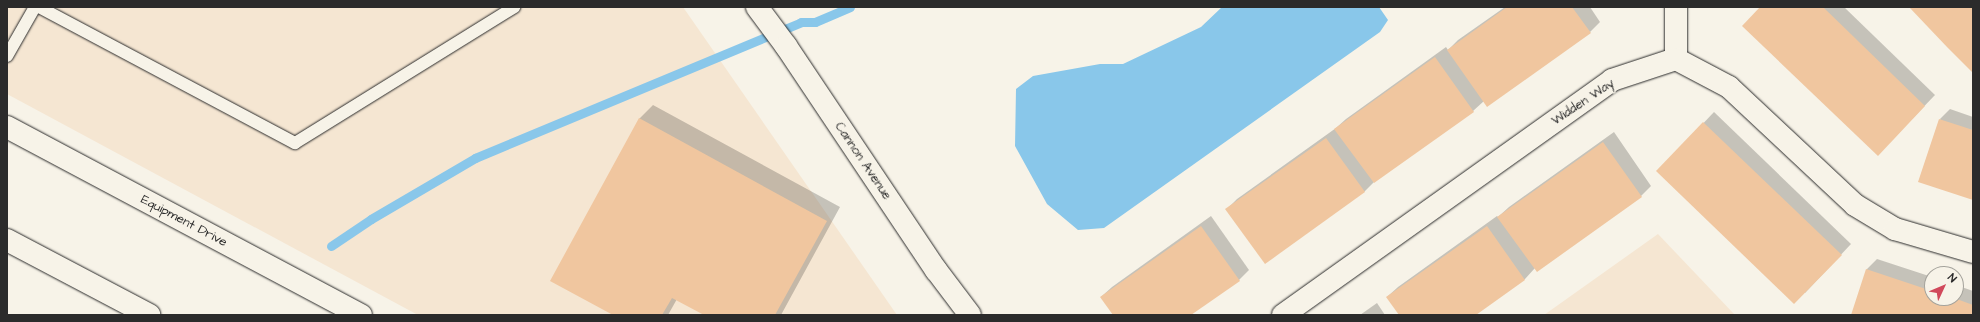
<!DOCTYPE html>
<style>
body{margin:0}
#map{position:relative;width:1980px;height:322px;overflow:hidden;background:#f7f3e8;font-family:"Architects Daughter",sans-serif}
div>[style]{position:absolute}
.built>*{inset:0;background:#f5e6d2}
.water>*{inset:0;background:#89c7ea}
.shadow>*{inset:0;background:#0003}
.stream>*{height:9px;margin:-4.5px;padding:0 4.5px;transform-origin:4.5px;border-radius:4.5px;background:#89c7ea}
.building>*{inset:0;background:#f0c69f}
.roads{filter:drop-shadow(0 0 1px #2b2b2b) drop-shadow(0 0 1px #2b2b2b)}
.lane>*{height:12px;margin:-6px;padding:0 6px;transform-origin:6px;border-radius:6px;background:#f7f3e8}
.street>*{height:22px;margin:-11px;padding:0 11px;transform-origin:11px;border-radius:11px;background:#f7f3e8}
.highway>*{height:22px;margin:-11px;padding:0 11px;transform-origin:11px;border-radius:11px;background:#f7f3e8}
span{translate:-50% -50%;white-space:nowrap;text-align:center;line-height:1.15;-webkit-text-stroke:3px #f7f3e8;paint-order:stroke}
.street-label{font-size:13px;color:#2b2b2b}
.frame{position:absolute;inset:0;border:8px solid #2b2b2b;pointer-events:none}
.north{position:absolute;left:1924px;top:266px;width:40px;height:40px;box-sizing:border-box;background:#f7f3e8;border:1px solid #a5a39c;border-radius:50%;rotate:46deg;font-size:11px;font-weight:700;line-height:16px;text-align:center;color:#2b2b2b}
.north::after{content:'';display:block;margin:auto;width:14px;height:18px;background:#d1495b;clip-path:polygon(50% 0,100% 100%,50% 72%,0 100%)}
</style>
<div id="map">
<div class="built">
<div style="clip-path:polygon(7px 7px,683px 7px,897px 315px,418px 315px,7px 94px)"></div>
<div style="clip-path:polygon(1658px 234px,1735px 315px,1544px 315px)"></div>
</div>
<div class="water">
<div style="clip-path:polygon(1222px 7px,1379px 7px,1388px 20px,1380px 32px,1104px 228px,1078px 230px,1047px 204px,1015px 146px,1016px 89px,1033px 76px,1100px 64px,1123px 64px,1201px 27px)"></div>
</div>
<div class="shadow">
<div style="clip-path:polygon(1505px 7px,1590px 7px,1600px 22px,1590px 32px,1484px 101px,1473px 111px,1374px 182px,1364px 192px,1227px 209px,1237px 199px,1336px 128px,1346px 119px,1446px 47px,1448px 50px,1458px 40px)"></div>
<div style="clip-path:polygon(1761px 7px,1844px 7px,1935px 95px,1888px 144px)"></div>
<div style="clip-path:polygon(653px 105px,840px 207px,781px 315px,706px 315px,677px 299px,668px 315px,615px 315px,639px 119px)"></div>
<div style="clip-path:polygon(1950px 109px,1973px 117px,1973px 199px,1940px 119px)"></div>
<div style="clip-path:polygon(1714px 112px,1851px 244px,1805px 293px,1658px 171px)"></div>
<div style="clip-path:polygon(1614px 132px,1651px 186px,1641px 196px,1535px 268px,1525px 279px,1474px 315px,1400px 315px,1387px 297px,1398px 287px,1497px 216px,1498px 217px,1509px 207px)"></div>
<div style="clip-path:polygon(1211px 216px,1249px 270px,1239px 280px,1190px 315px,1114px 315px,1101px 297px,1112px 287px)"></div>
<div style="clip-path:polygon(1877px 259px,1932px 277px,1932px 298px,1956px 298px,1956px 285px,1973px 291px,1973px 315px,1852px 315px,1867px 269px)"></div>
<div style="clip-path:polygon(1377px 303px,1385px 315px,1360px 315px)"></div>
</div>
<div class="stream">
<div style="left:331px;top:246px;width:48px;rotate:-34deg"></div>
<div style="left:371px;top:219px;width:121px;rotate:-30.4deg"></div>
<div style="left:475px;top:158px;width:353px;rotate:-22.6deg"></div>
<div style="left:801px;top:22px;width:14px"></div>
<div style="left:815px;top:22px;width:38px;rotate:-23deg"></div>
</div>
<div class="building">
<div style="clip-path:polygon(1507px 7px,1572px 7px,1591px 33px,1487px 107px,1447px 50px)"></div>
<div style="clip-path:polygon(1760px 7px,1823px 7px,1925px 106px,1878px 156px,1742px 26px)"></div>
<div style="clip-path:polygon(1909px 7px,1973px 7px,1973px 73px,1947px 47px)"></div>
<div style="clip-path:polygon(1435px 57px,1474px 112px,1374px 183px,1334px 129px)"></div>
<div style="clip-path:polygon(639px 118px,827px 221px,775px 315px,704px 315px,672px 298px,662px 315px,613px 315px,550px 281px)"></div>
<div style="clip-path:polygon(1939px 119px,1973px 130px,1973px 200px,1918px 182px)"></div>
<div style="clip-path:polygon(1703px 122px,1842px 255px,1794px 304px,1656px 171px)"></div>
<div style="clip-path:polygon(1326px 138px,1365px 192px,1265px 264px,1225px 209px)"></div>
<div style="clip-path:polygon(1603px 142px,1642px 197px,1537px 272px,1497px 217px)"></div>
<div style="clip-path:polygon(1201px 226px,1240px 281px,1191px 315px,1113px 315px,1100px 297px)"></div>
<div style="clip-path:polygon(1487px 226px,1525px 280px,1476px 315px,1399px 315px,1386px 297px)"></div>
<div style="clip-path:polygon(1866px 269px,1932px 291px,1932px 298px,1954px 298px,1973px 305px,1973px 315px,1851px 315px)"></div>
</div>
<div class="roads">
<div class="lane">
<div style="left:39px;top:7px;width:290px;rotate:28deg"></div>
<div style="left:295px;top:143px;width:258px;rotate:-31.8deg"></div>
<div style="left:7px;top:56px;width:56px;rotate:-60.3deg"></div>
</div>
<div class="street">
<div style="left:757px;top:7px;width:49px;rotate:53.4deg"></div>
<div style="left:786px;top:46px;width:270px;rotate:56.2deg"></div>
<div style="left:936px;top:270px;width:56px;rotate:52.9deg"></div>
<div style="left:1676px;top:59px;width:52px;rotate:-90deg"></div>
<div style="left:7px;top:127px;width:401px;rotate:28deg"></div>
<div style="left:1283px;top:315px;width:404px;rotate:-35.5deg"></div>
<div style="left:1612px;top:80px;width:67px;rotate:-18.2deg"></div>
<div style="left:1676px;top:59px;width:60px;rotate:27.8deg"></div>
<div style="left:1729px;top:87px;width:173px;rotate:43.1deg"></div>
<div style="left:1855px;top:205px;width:47px;rotate:31deg"></div>
<div style="left:1895px;top:229px;width:81px;rotate:16.4deg"></div>
</div>
<div class="highway">
<div style="left:7px;top:240px;width:161px;rotate:27.8deg"></div>
</div>
</div>
<div class="street-label">
<span style="left:1583px;top:102px;rotate:-34deg">Widden Way</span>
<span style="left:863px;top:161px;rotate:56deg">Cannon Avenue</span>
<span style="left:184px;top:221px;rotate:28deg">Equipment Drive</span>
</div>
<div class="frame"></div>
<div class="north">N</div>
</div>
